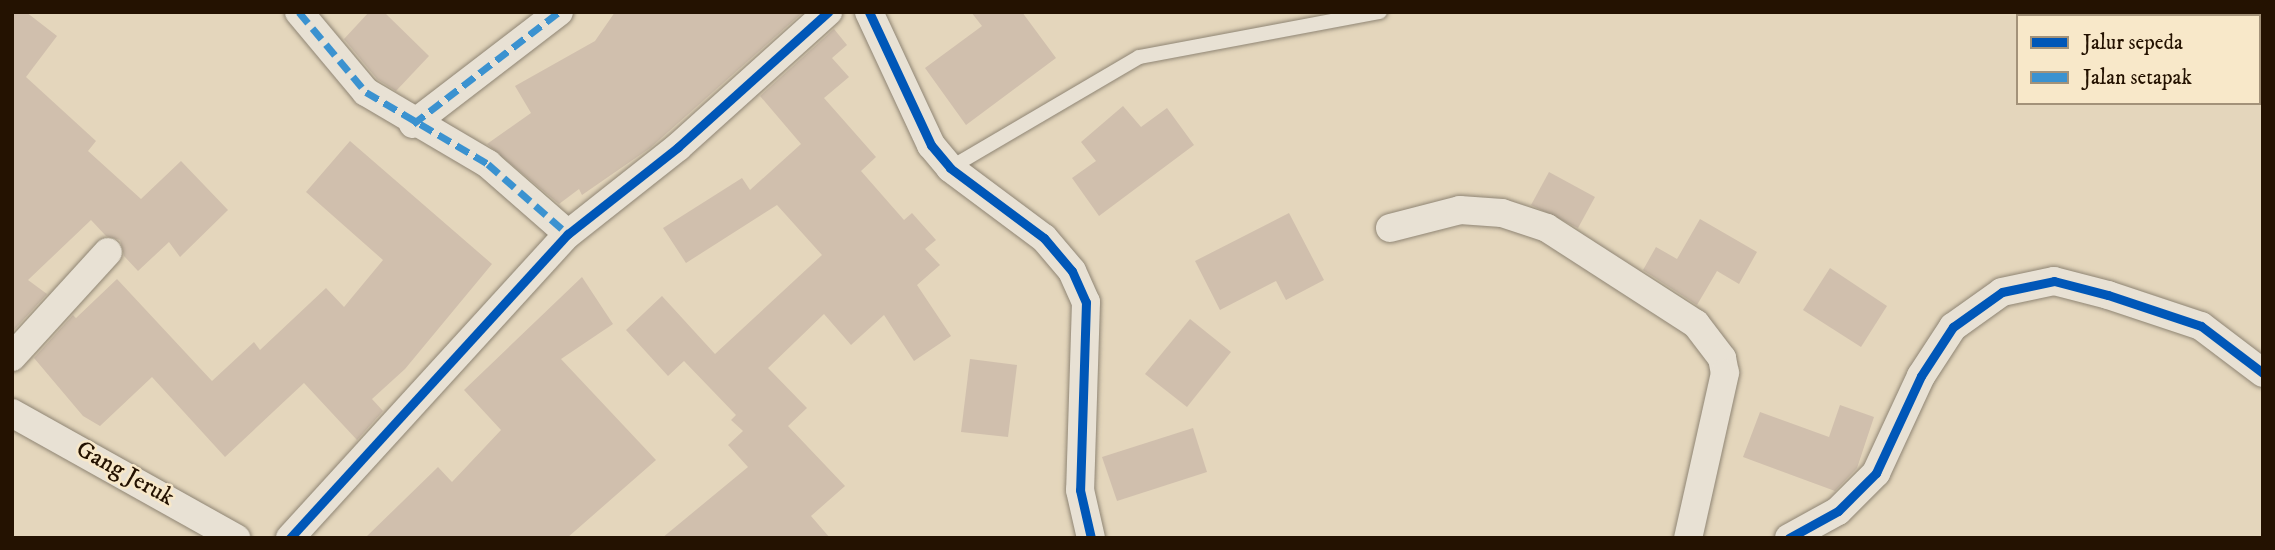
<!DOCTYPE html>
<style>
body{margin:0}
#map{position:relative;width:2275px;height:550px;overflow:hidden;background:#e4d6bc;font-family:"IM FELL DW Pica",serif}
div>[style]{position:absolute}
.building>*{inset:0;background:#d0bfad}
.roads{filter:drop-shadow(0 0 2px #8f8574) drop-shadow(0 0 2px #8f8574)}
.service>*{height:14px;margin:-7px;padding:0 7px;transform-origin:7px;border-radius:7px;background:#e8e1d4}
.minor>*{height:28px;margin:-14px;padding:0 14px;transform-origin:14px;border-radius:14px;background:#e8e1d4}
.quiet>*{height:7px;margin-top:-3.5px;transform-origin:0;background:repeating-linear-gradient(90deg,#3b92d0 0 14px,transparent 0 21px)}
.cycleway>*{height:9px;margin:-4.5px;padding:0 4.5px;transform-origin:4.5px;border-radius:4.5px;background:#0057b8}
span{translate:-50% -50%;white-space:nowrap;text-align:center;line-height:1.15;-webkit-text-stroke:5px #f8e8c9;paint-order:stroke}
.street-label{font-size:24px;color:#241201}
.frame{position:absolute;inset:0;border:14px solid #241201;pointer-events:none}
.legend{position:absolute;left:2016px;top:14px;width:245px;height:91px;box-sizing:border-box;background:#f8e8c9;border:2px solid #a39279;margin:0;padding:9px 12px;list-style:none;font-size:21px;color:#241201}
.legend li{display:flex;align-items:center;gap:14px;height:35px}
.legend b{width:35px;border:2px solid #a39279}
</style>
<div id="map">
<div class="building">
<div style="clip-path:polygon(12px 12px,26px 12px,57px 36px,26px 77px,96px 141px,88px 151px,141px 199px,181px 161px,228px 210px,180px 257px,169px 242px,138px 271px,124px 256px,120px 240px,106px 236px,91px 220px,28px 280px,47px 294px,12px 332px)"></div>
<div style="clip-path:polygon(369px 12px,384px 12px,429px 56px,396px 91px,377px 79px,344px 39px)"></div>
<div style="clip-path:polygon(615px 12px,803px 12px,650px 148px,582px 195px,579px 189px,559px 204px,487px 144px,531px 113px,515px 86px,595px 41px)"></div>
<div style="clip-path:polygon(971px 12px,1022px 12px,1056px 58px,966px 125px,925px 68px,982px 26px)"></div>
<div style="clip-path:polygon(834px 29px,847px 45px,832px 58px,849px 77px,824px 98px,876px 157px,861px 171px,904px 220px,912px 213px,936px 240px,925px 249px,940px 265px,917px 285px,951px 336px,914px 361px,884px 315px,851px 345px,824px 314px,768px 368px,807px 408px,788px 426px,845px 486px,811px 516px,830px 538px,662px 538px,748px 467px,728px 445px,743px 431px,731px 420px,736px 415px,684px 361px,668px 376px,626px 330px,662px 296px,715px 354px,822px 255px,777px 205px,686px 263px,663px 228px,742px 178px,750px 190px,801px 144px,760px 96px)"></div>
<div style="clip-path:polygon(1123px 106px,1141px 127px,1167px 108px,1194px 145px,1099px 216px,1072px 178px,1096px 161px,1081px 142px)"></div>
<div style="clip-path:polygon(350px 141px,492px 264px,405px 369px,372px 399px,383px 411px,357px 440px,304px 383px,225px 457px,152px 377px,100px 426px,83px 416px,34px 358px,73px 315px,76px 318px,117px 279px,212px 381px,254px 342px,260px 350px,326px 288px,344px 307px,383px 260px,306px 192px)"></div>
<div style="clip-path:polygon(1549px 172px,1595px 197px,1578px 228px,1531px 205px)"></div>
<div style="clip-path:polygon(1289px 213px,1324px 280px,1286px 300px,1276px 281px,1220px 310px,1195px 261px)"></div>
<div style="clip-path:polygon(1700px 219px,1757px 252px,1739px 284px,1717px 271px,1697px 305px,1643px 270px,1656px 247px,1677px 259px)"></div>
<div style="clip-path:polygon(1830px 268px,1887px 306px,1861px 347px,1803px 310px)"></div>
<div style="clip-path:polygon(582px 277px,613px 324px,561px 359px,656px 460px,567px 538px,365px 538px,438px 467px,452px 482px,501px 430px,464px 390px)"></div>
<div style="clip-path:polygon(1190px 319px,1231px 352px,1187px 407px,1145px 374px)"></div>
<div style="clip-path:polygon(970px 359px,1017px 365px,1008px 437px,961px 432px)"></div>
<div style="clip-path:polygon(1840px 405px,1874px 417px,1857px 468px,1835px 491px,1743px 457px,1760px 412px,1829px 437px)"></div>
<div style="clip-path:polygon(1193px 428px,1207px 472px,1117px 501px,1102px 457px)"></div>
</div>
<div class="roads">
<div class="service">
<div style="left:950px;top:168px;width:219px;rotate:-30.4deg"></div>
<div style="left:1139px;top:57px;width:245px;rotate:-10.6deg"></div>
</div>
<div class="minor">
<div style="left:299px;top:12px;width:104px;rotate:50.1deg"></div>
<div style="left:366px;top:92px;width:142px;rotate:30.5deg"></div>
<div style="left:488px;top:164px;width:106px;rotate:41.2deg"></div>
<div style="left:869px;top:12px;width:147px;rotate:65deg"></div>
<div style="left:931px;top:145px;width:30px;rotate:50deg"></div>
<div style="left:950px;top:168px;width:117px;rotate:36.7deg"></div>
<div style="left:1044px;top:238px;width:43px;rotate:49.7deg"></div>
<div style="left:1072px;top:271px;width:34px;rotate:66deg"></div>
<div style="left:1086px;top:302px;width:188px;rotate:91.8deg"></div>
<div style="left:1080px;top:490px;width:49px;rotate:77.1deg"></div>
<div style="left:413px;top:124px;width:184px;rotate:-37.5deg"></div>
<div style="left:1390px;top:228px;width:72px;rotate:-14.4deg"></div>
<div style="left:1460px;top:210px;width:42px;rotate:4.1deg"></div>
<div style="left:1502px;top:213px;width:47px;rotate:18.4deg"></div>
<div style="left:1547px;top:228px;width:177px;rotate:32.8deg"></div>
<div style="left:1696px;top:324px;width:43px;rotate:52.6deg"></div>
<div style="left:1722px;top:358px;width:15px;rotate:79deg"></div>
<div style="left:1725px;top:373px;width:169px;rotate:102.6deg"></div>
<div style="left:12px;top:357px;width:142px;rotate:-47.6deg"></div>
<div style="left:12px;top:413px;width:257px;rotate:29.2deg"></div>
<div style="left:290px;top:538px;width:412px;rotate:-47.6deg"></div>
<div style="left:568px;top:234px;width:140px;rotate:-38.3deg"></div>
<div style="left:678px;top:147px;width:202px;rotate:-42deg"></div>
<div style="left:1789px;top:538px;width:56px;rotate:-28.9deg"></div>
<div style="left:1838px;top:511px;width:54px;rotate:-45deg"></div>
<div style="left:1876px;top:473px;width:107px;rotate:-65.1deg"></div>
<div style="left:1921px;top:376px;width:59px;rotate:-56.9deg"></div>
<div style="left:1953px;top:327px;width:60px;rotate:-35.5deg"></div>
<div style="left:2002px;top:292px;width:53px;rotate:-11.9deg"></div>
<div style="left:2054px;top:281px;width:56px;rotate:14.5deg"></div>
<div style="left:2108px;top:295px;width:98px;rotate:18.4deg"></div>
<div style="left:2201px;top:326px;width:78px;rotate:37.2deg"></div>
</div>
</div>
<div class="quiet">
<div style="left:299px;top:12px;width:104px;rotate:50.1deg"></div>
<div style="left:366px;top:92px;width:142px;rotate:30.5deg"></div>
<div style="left:488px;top:164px;width:106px;rotate:41.2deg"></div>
<div style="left:413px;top:124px;width:184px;rotate:-37.5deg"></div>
</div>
<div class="cycleway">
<div style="left:869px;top:12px;width:147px;rotate:65deg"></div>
<div style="left:931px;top:145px;width:30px;rotate:50deg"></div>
<div style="left:950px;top:168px;width:117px;rotate:36.7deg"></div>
<div style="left:1044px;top:238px;width:43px;rotate:49.7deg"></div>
<div style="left:1072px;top:271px;width:34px;rotate:66deg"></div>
<div style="left:1086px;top:302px;width:188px;rotate:91.8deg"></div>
<div style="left:1080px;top:490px;width:49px;rotate:77.1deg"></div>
<div style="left:290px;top:538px;width:412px;rotate:-47.6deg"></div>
<div style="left:568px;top:234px;width:140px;rotate:-38.3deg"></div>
<div style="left:678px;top:147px;width:202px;rotate:-42deg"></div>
<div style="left:1789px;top:538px;width:56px;rotate:-28.9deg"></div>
<div style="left:1838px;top:511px;width:54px;rotate:-45deg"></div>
<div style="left:1876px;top:473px;width:107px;rotate:-65.1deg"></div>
<div style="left:1921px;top:376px;width:59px;rotate:-56.9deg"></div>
<div style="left:1953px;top:327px;width:60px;rotate:-35.5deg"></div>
<div style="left:2002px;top:292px;width:53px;rotate:-11.9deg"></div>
<div style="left:2054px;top:281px;width:56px;rotate:14.5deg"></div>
<div style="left:2108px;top:295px;width:98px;rotate:18.4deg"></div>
<div style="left:2201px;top:326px;width:78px;rotate:37.2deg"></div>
</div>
<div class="street-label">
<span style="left:125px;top:474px;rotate:29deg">Gang Jeruk</span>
</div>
<div class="frame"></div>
<ul class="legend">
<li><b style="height:9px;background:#0057b8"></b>Jalur sepeda</li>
<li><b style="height:9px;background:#3b92d0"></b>Jalan setapak</li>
</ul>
</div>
